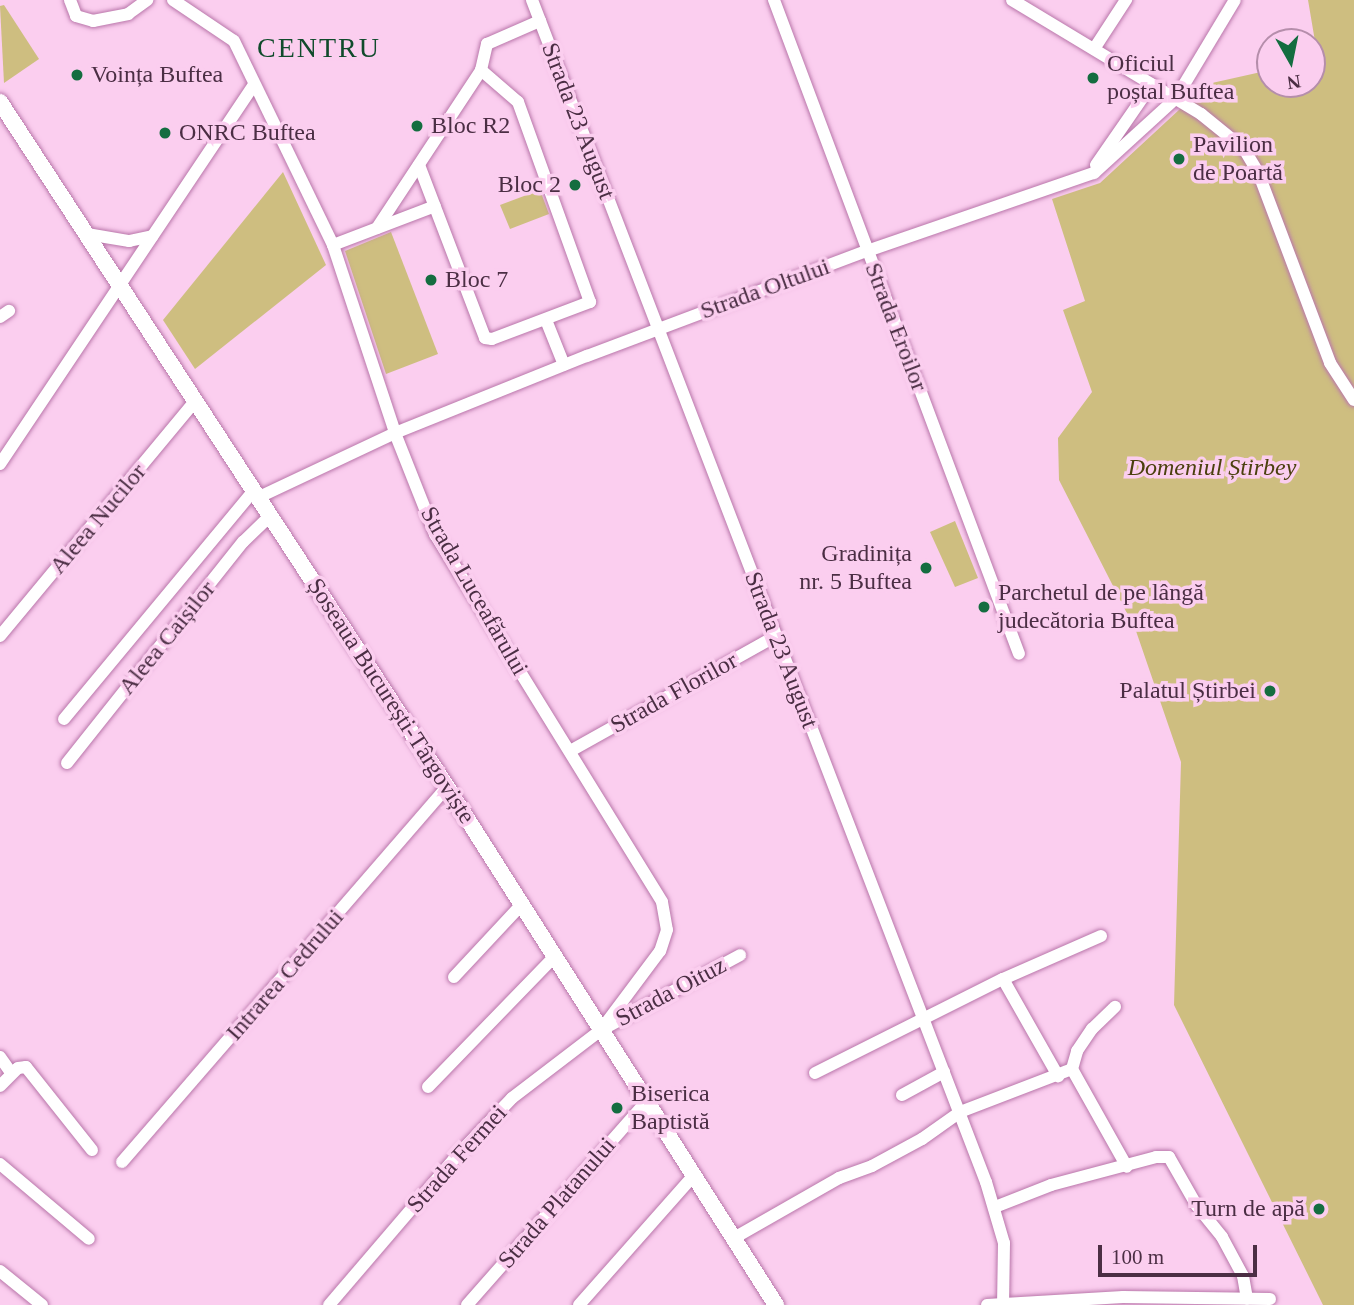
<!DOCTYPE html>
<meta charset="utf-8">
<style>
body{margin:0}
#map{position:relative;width:1354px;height:1305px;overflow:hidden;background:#fbceef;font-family:"Times New Roman",serif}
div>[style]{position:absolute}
.green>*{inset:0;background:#cebe80}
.roads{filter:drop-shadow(0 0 2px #b976aa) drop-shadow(0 0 2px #b976aa)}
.minor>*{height:12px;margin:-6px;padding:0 6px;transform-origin:6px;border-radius:6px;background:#fff}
.major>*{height:16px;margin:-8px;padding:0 8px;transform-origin:8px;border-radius:8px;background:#fff}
.dots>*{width:19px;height:19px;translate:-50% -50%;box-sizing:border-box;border:4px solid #fbceef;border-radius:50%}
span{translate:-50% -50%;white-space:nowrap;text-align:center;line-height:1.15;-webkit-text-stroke:7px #fbceef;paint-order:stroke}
.poi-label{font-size:24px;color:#4b2e44}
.left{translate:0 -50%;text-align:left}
.right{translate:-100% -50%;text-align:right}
.street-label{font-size:24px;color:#4b2e44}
.park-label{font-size:24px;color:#4b400e;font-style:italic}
.quarter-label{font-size:28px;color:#104b2c;letter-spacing:2px}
.north{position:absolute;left:1256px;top:28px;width:70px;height:70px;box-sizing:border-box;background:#fbceef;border:2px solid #b58eab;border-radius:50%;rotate:171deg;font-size:19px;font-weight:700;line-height:28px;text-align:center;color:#4b2e44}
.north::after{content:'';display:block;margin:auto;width:24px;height:32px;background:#146d40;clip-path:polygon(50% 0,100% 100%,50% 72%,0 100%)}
.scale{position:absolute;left:1098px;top:1245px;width:159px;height:32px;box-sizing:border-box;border:4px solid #4b2e44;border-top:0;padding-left:9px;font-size:21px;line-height:24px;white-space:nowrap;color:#4b2e44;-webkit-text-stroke:5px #fbceef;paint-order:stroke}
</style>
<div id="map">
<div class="green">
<div style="clip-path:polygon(1308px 0,1354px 0,1354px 1305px,1323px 1305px,1174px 1005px,1181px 762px,1136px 631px,1059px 480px,1058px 438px,1092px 392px,1063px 310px,1085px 301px,1052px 199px,1100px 183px,1180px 109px,1194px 87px,1270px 70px,1270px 84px,1312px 84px,1312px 61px,1318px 59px)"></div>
<div style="clip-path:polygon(4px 5px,39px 59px,4px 83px,0 6px)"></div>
<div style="clip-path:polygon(283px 172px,326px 265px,195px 369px,163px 320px)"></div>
<div style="clip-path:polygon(540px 190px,549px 214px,510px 229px,500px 205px)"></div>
<div style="clip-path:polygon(391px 232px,438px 354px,386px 374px,345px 251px)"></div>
<div style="clip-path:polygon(955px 521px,978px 578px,955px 587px,930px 532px)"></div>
</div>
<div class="roads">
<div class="minor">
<div style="left:70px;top:0;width:17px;rotate:69deg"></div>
<div style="left:76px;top:16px;width:18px;rotate:16deg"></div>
<div style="left:93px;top:21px;width:36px;rotate:-11deg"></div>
<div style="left:128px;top:14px;width:24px;rotate:-36deg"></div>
<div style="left:173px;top:0;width:73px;rotate:33.9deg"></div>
<div style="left:234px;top:41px;width:227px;rotate:64.1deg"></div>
<div style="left:333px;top:245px;width:198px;rotate:71.7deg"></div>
<div style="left:395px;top:433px;width:109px;rotate:68.4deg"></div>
<div style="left:435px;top:534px;width:432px;rotate:58.3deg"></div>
<div style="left:662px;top:902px;width:28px;rotate:80deg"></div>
<div style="left:667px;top:930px;width:22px;rotate:108deg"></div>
<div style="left:660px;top:951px;width:99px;rotate:126.8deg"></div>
<div style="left:532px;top:0;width:1266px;rotate:68.99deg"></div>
<div style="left:986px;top:1182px;width:64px;rotate:73.6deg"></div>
<div style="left:1004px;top:1243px;width:62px;rotate:90.9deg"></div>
<div style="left:774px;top:0;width:698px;rotate:69.46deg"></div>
<div style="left:1012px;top:0;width:221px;rotate:31.1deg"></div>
<div style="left:1201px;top:114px;width:55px;rotate:39.1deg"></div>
<div style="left:1244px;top:149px;width:27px;rotate:59deg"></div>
<div style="left:1258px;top:172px;width:204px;rotate:69.3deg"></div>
<div style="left:1330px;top:363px;width:44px;rotate:57deg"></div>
<div style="left:1094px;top:49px;width:59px;rotate:-56.9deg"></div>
<div style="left:419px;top:165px;width:185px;rotate:69.1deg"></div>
<div style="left:485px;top:338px;width:7px;rotate:8deg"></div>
<div style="left:492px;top:339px;width:105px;rotate:-20.7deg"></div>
<div style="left:590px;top:302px;width:213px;rotate:-109.8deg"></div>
<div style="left:518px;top:102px;width:49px;rotate:-139.1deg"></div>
<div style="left:1096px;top:165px;width:98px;rotate:-55.3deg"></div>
<div style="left:377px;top:228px;width:189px;rotate:-56.6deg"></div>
<div style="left:481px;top:70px;width:27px;rotate:-77deg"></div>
<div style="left:487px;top:44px;width:58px;rotate:-23.5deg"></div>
<div style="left:87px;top:234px;width:43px;rotate:9.5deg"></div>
<div style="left:129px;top:241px;width:24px;rotate:-12deg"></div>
<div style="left:333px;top:245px;width:109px;rotate:-20.9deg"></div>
<div style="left:0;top:317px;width:11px;rotate:-34deg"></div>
<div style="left:546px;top:320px;width:48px;rotate:68.2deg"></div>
<div style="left:0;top:464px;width:457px;rotate:-56.2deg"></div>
<div style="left:259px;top:497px;width:150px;rotate:-25.2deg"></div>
<div style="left:395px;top:433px;width:207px;rotate:-21.9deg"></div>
<div style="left:587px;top:356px;width:299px;rotate:-20.6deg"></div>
<div style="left:867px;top:251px;width:240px;rotate:-19deg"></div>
<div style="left:1094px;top:173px;width:111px;rotate:-42.4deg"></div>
<div style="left:1176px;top:98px;width:114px;rotate:-59deg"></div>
<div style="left:0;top:636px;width:305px;rotate:-50.3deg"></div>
<div style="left:64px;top:719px;width:298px;rotate:-50.3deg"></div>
<div style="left:572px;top:750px;width:234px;rotate:-29.2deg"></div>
<div style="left:67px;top:763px;width:283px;rotate:-51.5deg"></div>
<div style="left:243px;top:542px;width:39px;rotate:-44deg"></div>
<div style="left:454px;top:977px;width:100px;rotate:-47deg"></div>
<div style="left:1003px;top:979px;width:112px;rotate:60.4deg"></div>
<div style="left:0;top:1057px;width:19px;rotate:55deg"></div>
<div style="left:1072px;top:1069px;width:19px;rotate:-74deg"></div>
<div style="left:1077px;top:1051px;width:27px;rotate:-56deg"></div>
<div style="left:1092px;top:1029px;width:32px;rotate:-44deg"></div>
<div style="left:815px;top:1073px;width:210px;rotate:-26.6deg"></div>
<div style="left:1003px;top:979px;width:107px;rotate:-23.7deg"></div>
<div style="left:0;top:1086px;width:25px;rotate:-45deg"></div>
<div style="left:18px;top:1068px;width:8px;rotate:-7deg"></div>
<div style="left:26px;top:1067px;width:106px;rotate:51.5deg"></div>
<div style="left:428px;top:1087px;width:182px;rotate:-45.9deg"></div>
<div style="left:902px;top:1095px;width:48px;rotate:-28.7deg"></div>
<div style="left:122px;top:1162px;width:496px;rotate:-49.1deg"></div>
<div style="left:0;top:1164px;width:116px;rotate:40.1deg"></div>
<div style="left:995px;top:1207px;width:60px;rotate:-21.4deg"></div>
<div style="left:1051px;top:1185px;width:109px;rotate:-14.9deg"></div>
<div style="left:1156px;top:1157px;width:13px"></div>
<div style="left:1169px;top:1157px;width:56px;rotate:60.3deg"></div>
<div style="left:1197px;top:1206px;width:40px;rotate:51deg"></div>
<div style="left:1222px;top:1237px;width:44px;rotate:61.7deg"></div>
<div style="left:1243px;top:1276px;width:23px;rotate:80deg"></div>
<div style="left:734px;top:1238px;width:121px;rotate:-29.7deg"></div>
<div style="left:839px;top:1178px;width:35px;rotate:-20deg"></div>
<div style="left:872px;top:1166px;width:57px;rotate:-28.4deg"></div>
<div style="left:922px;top:1139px;width:47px;rotate:-35.4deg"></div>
<div style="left:960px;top:1112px;width:120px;rotate:-21deg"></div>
<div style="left:1072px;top:1069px;width:112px;rotate:60.7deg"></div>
<div style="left:0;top:1271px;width:54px;rotate:39deg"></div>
<div style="left:329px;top:1305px;width:192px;rotate:-49.4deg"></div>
<div style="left:454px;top:1159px;width:84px;rotate:-46.4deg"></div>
<div style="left:512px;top:1098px;width:112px;rotate:-37.4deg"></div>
<div style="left:601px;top:1030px;width:158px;rotate:-28.3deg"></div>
<div style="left:467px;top:1305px;width:272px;rotate:-48.6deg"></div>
<div style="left:579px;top:1305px;width:174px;rotate:-48.5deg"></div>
<div style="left:987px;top:1305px;width:136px;rotate:-3.4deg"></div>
<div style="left:1123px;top:1297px;width:147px;rotate:0.8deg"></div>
</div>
<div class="major">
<div style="left:0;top:102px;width:818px;rotate:56.87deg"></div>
<div style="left:447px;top:787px;width:614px;rotate:57.58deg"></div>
</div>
</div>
<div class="dots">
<div style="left:77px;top:75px;background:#146d40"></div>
<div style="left:1093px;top:78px;background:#146d40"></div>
<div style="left:417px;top:126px;background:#146d40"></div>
<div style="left:165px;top:133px;background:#146d40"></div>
<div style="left:1179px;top:159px;background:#146d40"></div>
<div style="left:575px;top:185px;background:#146d40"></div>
<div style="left:431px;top:280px;background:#146d40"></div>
<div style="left:926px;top:568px;background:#146d40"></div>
<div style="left:984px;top:607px;background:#146d40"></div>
<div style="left:1270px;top:691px;background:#146d40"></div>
<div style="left:617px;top:1108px;background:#146d40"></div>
<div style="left:1319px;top:1209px;background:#146d40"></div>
</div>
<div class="poi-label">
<span class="left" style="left:1107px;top:78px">Oficiul<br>poștal Buftea</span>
<span class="left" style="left:91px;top:75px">Voința Buftea</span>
<span class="left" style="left:431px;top:126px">Bloc R2</span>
<span class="left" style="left:179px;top:133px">ONRC Buftea</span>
<span class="left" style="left:1193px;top:159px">Pavilion<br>de Poartă</span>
<span class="right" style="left:561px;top:185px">Bloc 2</span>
<span class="left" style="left:445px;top:280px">Bloc 7</span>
<span class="right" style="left:912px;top:568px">Gradinița<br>nr. 5 Buftea</span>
<span class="left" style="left:998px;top:607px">Parchetul de pe lângă<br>judecătoria Buftea</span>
<span class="right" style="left:1256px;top:691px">Palatul Știrbei</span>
<span class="left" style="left:631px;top:1108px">Biserica<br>Baptistă</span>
<span class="right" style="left:1305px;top:1209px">Turn de apă</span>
</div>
<div class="street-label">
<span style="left:578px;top:121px;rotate:69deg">Strada 23 August</span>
<span style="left:765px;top:289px;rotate:-20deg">Strada Oltului</span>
<span style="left:896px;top:327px;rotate:69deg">Strada Eroilor</span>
<span style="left:98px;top:519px;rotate:-50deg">Aleea Nucilor</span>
<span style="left:474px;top:591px;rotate:60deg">Strada Luceafărului</span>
<span style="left:167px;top:638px;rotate:-51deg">Aleea Caișilor</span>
<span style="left:781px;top:650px;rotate:69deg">Strada 23 August</span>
<span style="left:674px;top:693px;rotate:-29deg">Strada Florilor</span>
<span style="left:391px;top:701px;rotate:57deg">Șoseaua București-Târgoviște</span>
<span style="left:285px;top:975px;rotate:-49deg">Intrarea Cedrului</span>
<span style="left:671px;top:992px;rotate:-28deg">Strada Oituz</span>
<span style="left:457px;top:1159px;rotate:-48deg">Strada Fermei</span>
<span style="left:557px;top:1203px;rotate:-49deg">Strada Platanului</span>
</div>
<div class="park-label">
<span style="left:1212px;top:468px">Domeniul Știrbey</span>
</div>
<div class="quarter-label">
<span style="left:319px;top:48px">CENTRU</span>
</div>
<div class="north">N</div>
<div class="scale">100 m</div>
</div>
